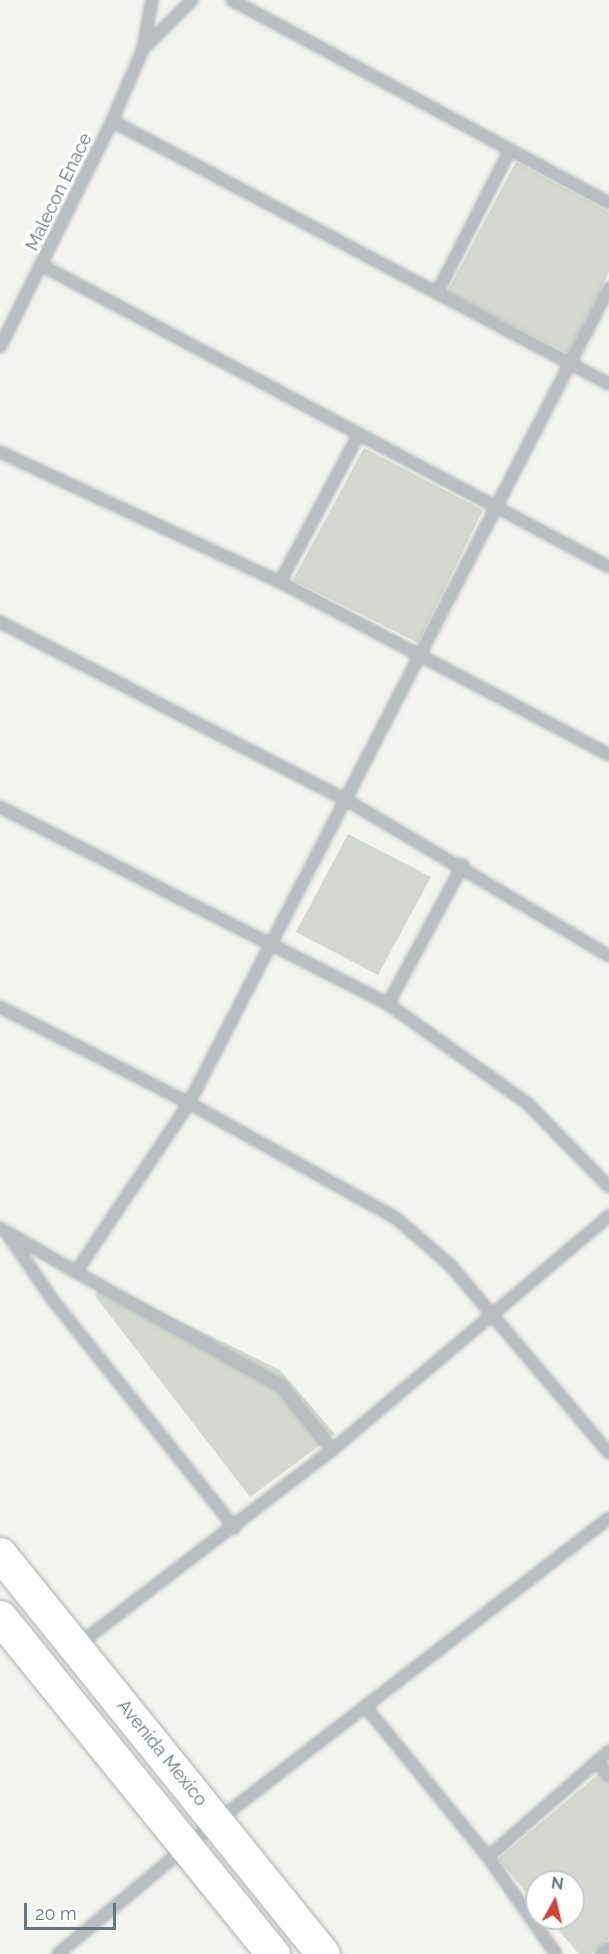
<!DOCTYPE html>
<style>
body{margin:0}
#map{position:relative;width:609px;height:1954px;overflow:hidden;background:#f4f4f0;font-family:Raleway,sans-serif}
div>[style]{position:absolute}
.green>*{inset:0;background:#d4d8d0}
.roads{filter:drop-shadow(0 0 2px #adb2b5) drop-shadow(0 0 2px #adb2b5)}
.minor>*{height:10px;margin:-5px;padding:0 5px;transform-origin:5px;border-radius:5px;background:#b9bec0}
.major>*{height:33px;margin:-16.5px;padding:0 16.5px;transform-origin:16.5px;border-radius:16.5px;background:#fff}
span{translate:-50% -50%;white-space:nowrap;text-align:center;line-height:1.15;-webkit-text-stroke:6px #fff;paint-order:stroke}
.street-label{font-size:18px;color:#66777f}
.north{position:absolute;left:525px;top:1870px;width:60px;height:60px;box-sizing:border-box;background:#fff;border:2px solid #c2c9cc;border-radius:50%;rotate:8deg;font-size:16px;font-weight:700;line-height:24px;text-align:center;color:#66777f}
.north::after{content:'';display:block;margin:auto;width:21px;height:27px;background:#d14233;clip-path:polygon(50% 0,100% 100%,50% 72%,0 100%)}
.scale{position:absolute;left:24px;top:1903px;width:92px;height:27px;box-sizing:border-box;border:3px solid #66777f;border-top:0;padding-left:8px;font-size:18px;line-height:21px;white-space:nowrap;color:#66777f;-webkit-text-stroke:4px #fff;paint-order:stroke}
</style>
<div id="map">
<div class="green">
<div style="clip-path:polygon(516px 162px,609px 212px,609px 272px,568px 353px,447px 292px)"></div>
<div style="clip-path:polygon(364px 448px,483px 510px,418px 643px,293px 580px)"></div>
<div style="clip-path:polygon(348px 834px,431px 877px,378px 975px,296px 932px)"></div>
<div style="clip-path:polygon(102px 1283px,280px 1370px,335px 1434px,250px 1497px,95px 1296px)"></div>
<div style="clip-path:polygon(609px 1765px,609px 1939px,591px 1954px,579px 1954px,548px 1918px,573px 1918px,573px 1882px,537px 1882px,537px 1905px,498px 1859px)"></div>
</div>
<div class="roads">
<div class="minor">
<div style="left:232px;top:0;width:428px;rotate:28.3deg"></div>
<div style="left:144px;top:48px;width:68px;rotate:-45deg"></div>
<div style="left:112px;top:121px;width:562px;rotate:27.89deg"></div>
<div style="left:41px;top:265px;width:643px;rotate:28deg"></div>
<div style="left:437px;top:293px;width:161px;rotate:-63deg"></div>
<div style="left:0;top:347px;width:252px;rotate:-63.6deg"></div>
<div style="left:112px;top:121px;width:78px;rotate:-66.7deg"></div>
<div style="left:143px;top:49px;width:50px;rotate:-79.6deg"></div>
<div style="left:0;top:452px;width:309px;rotate:24.9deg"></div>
<div style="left:280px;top:582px;width:372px;rotate:27.7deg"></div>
<div style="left:280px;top:582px;width:168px;rotate:-61.9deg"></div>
<div style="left:0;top:622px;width:386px;rotate:27.2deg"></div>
<div style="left:343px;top:798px;width:309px;rotate:30.7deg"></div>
<div style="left:0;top:807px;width:435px;rotate:26.9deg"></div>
<div style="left:388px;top:1004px;width:171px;rotate:35.5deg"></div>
<div style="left:527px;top:1103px;width:117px;rotate:45.7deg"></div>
<div style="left:388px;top:1004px;width:158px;rotate:-61.7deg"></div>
<div style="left:0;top:1007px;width:212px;rotate:26.9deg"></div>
<div style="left:189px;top:1103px;width:238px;rotate:29.1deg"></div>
<div style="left:397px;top:1219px;width:72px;rotate:41deg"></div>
<div style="left:451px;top:1266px;width:245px;rotate:49.8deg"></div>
<div style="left:0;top:1228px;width:88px;rotate:30.1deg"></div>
<div style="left:76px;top:1272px;width:203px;rotate:-56.2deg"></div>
<div style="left:189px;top:1103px;width:917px;rotate:-62.74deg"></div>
<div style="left:9px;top:1236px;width:76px;rotate:55.7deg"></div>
<div style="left:52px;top:1299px;width:293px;rotate:51.4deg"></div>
<div style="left:76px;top:1272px;width:235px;rotate:29.1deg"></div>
<div style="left:281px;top:1386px;width:82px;rotate:51.4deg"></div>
<div style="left:332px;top:1450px;width:320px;rotate:142.5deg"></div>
<div style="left:332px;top:1450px;width:363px;rotate:-40.2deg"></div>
<div style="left:365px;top:1706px;width:195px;rotate:50.8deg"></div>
<div style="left:488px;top:1857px;width:118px;rotate:55deg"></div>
<div style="left:597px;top:1761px;width:19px;rotate:51deg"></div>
<div style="left:488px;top:1857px;width:161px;rotate:-41.2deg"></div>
<div style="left:58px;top:1954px;width:207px;rotate:-39.9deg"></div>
<div style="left:217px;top:1821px;width:495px;rotate:-37.7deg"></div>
<div style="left:601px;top:1954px;width:10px;rotate:-37deg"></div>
</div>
<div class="major">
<div style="left:0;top:1554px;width:514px;rotate:51.08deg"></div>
<div style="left:0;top:1617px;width:434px;rotate:51deg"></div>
</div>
</div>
<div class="street-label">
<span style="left:59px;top:192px;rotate:-64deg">Malecon Enace</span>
<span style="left:162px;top:1753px;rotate:51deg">Avenida Mexico</span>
</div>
<div class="north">N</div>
<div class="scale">20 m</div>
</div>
